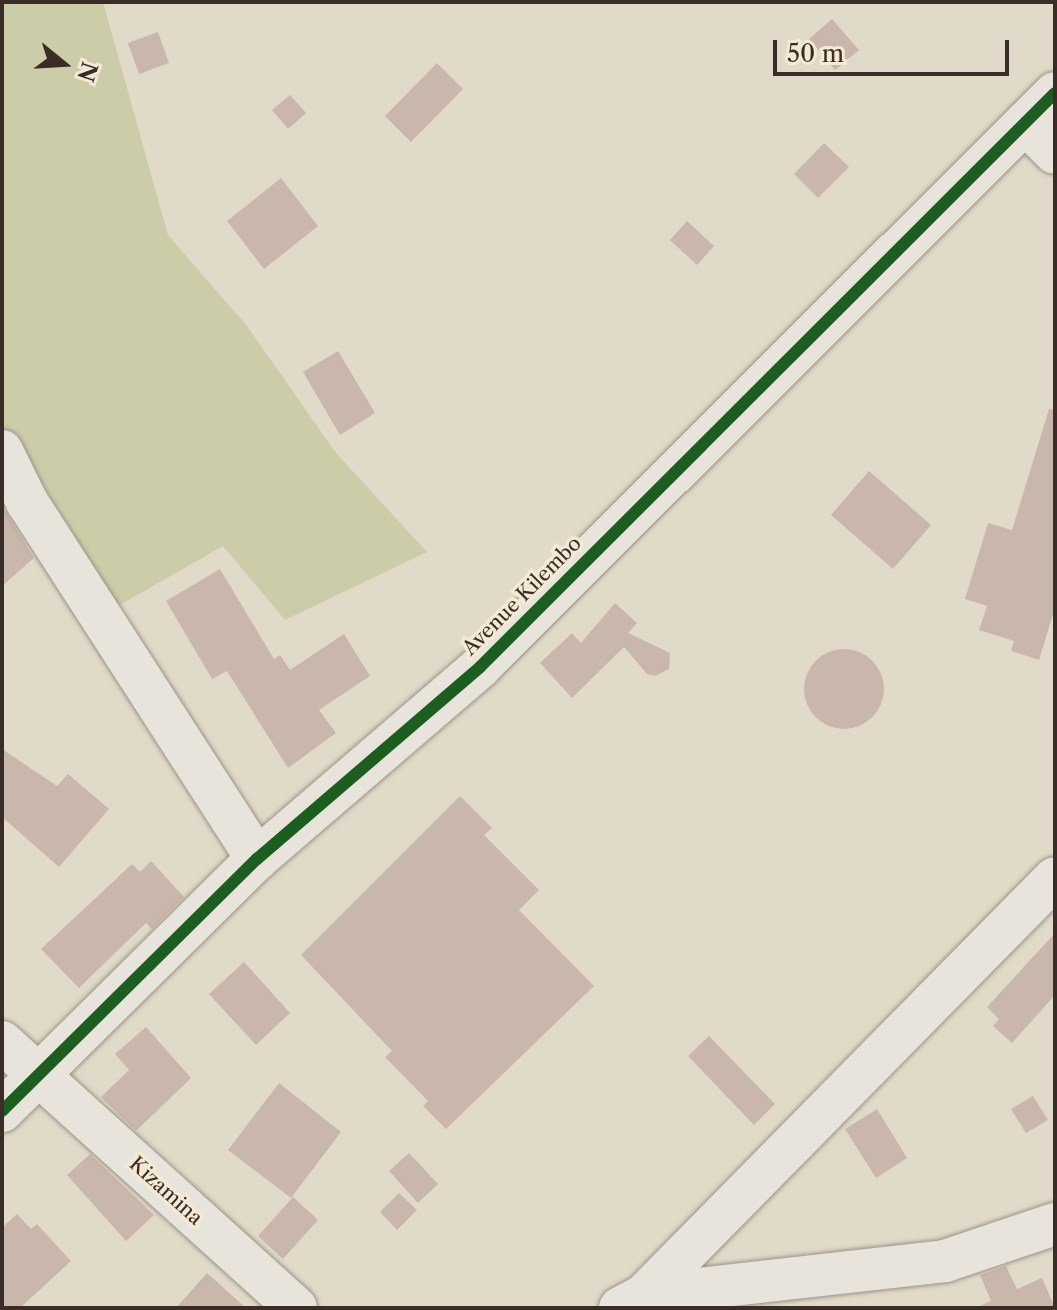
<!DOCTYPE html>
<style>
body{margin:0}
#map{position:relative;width:1057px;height:1310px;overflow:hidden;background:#e2dac8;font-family:"Libre Caslon Text",serif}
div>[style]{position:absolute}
.green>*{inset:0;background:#cdcca9}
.building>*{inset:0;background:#c9b7ac}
.round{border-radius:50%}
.roads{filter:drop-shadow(0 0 2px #9a9489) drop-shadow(0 0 2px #9a9489)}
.minor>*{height:42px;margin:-21px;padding:0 21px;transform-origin:21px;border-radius:21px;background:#e8e4dc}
.cycleway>*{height:12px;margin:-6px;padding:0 6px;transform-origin:6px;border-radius:6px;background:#1b5e20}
span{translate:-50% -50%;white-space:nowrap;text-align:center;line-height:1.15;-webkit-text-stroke:7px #f3e9d5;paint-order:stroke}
.street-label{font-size:20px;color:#3a2d27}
.frame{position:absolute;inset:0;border:4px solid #3a2d27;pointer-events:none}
.north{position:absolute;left:24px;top:24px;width:80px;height:80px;-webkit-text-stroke:6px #f3e9d5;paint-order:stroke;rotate:108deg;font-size:22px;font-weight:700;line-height:32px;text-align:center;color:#3a2d27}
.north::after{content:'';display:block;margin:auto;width:28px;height:36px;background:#3a2d27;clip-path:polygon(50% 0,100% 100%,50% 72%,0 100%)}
.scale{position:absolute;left:773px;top:40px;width:236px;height:36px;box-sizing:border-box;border:4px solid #3a2d27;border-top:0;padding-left:10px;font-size:24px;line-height:28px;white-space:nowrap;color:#3a2d27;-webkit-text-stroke:6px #f3e9d5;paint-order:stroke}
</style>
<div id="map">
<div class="green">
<div style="clip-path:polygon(2px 2px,103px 2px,168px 235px,247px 326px,336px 453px,427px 552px,285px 620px,223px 546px,118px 606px,18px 444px,2px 429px)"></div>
</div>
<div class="building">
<div style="clip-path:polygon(832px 19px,859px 50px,835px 70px,809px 39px)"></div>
<div style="clip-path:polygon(158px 32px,169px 63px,139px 74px,128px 43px)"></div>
<div style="clip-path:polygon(437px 63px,463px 89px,411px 142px,385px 116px)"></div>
<div style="clip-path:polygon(290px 95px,306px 113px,288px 129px,272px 110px)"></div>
<div style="clip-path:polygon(824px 143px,849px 167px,818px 198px,794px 174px)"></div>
<div style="clip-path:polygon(281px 178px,318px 226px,264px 269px,227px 221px)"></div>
<div style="clip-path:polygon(687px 221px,714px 246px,697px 265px,670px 240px)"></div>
<div style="clip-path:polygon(338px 351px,375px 413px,340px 435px,303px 372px)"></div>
<div style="clip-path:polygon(1049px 409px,1055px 410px,1055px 608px,1039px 660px,1011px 651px,1014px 641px,979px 630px,987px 606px,965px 599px,988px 523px,1012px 530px)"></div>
<div style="clip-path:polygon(869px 471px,931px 525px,893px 569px,831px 515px)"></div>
<div style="clip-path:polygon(2px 506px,34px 558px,2px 586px)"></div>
<div style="clip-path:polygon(220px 569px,274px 659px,280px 655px,290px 670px,344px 634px,370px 676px,319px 710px,336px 733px,288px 768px,227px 671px,212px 679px,166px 601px)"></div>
<div style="clip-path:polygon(615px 603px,637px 623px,628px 633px,670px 653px,669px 669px,655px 676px,647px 674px,624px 647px,572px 698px,540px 663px,572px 633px,581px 643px)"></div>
<div class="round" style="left:804px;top:649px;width:80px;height:80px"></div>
<div style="clip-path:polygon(2px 749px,57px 786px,68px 774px,109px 809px,59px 867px,2px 817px)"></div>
<div style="clip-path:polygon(460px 796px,492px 828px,484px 835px,539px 890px,519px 910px,594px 986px,446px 1129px,423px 1106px,428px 1101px,385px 1057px,392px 1051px,301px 955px)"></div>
<div style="clip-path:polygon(151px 861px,184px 897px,152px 929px,146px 923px,79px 988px,41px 949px,132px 864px,140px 872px)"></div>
<div style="clip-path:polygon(1055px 933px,1055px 995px,1012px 1043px,993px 1026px,999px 1019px,987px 1007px)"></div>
<div style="clip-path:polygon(244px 962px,290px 1013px,256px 1045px,209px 994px)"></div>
<div style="clip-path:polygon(146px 1027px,191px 1078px,136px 1131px,101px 1097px,129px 1070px,115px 1054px)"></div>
<div style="clip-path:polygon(709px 1036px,775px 1104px,754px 1125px,688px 1056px)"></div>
<div style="clip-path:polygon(279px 1083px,341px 1132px,291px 1198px,228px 1150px)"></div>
<div style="clip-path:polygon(1033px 1096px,1048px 1120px,1026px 1133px,1011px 1109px)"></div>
<div style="clip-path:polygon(877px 1109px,907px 1158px,876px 1178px,845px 1129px)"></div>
<div style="clip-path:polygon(409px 1153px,438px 1184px,418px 1203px,389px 1171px)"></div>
<div style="clip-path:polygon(90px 1154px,154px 1215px,126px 1241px,67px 1175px)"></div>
<div style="clip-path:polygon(399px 1193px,417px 1210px,397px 1230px,380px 1212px)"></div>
<div style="clip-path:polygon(293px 1197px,318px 1220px,283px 1259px,258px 1236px)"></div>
<div style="clip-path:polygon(17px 1214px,31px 1229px,37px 1224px,71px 1261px,20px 1308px,2px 1308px,2px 1228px)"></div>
<div style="clip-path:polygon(1006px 1266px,1017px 1289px,1042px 1278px,1055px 1308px,975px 1308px,991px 1301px,980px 1275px)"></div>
<div style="clip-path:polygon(207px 1273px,246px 1308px,176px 1308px)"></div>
</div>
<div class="roads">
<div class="minor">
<div style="left:1025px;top:123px;width:42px;rotate:45deg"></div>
<div style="left:2px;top:451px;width:57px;rotate:63.9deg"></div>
<div style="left:27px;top:502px;width:425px;rotate:57.2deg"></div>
<div style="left:2px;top:1042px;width:396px;rotate:42.1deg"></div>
<div style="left:2px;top:1111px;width:359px;rotate:-44.7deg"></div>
<div style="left:257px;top:859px;width:294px;rotate:-40.7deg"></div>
<div style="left:480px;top:667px;width:812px;rotate:-44.95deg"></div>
<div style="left:644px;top:1295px;width:303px;rotate:-6.4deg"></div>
<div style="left:945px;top:1261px;width:116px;rotate:-18.6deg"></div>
<div style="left:620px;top:1308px;width:27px;rotate:-28deg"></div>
<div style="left:644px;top:1295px;width:585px;rotate:-45.42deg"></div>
</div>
</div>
<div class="cycleway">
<div style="left:2px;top:1111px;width:359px;rotate:-44.7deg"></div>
<div style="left:257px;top:859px;width:294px;rotate:-40.7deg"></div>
<div style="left:480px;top:667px;width:812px;rotate:-44.95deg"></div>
</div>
<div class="street-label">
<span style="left:522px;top:596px;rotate:-45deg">Avenue Kilembo</span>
<span style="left:166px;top:1191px;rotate:42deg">Kizamina</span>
</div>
<div class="frame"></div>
<div class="north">N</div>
<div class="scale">50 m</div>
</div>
